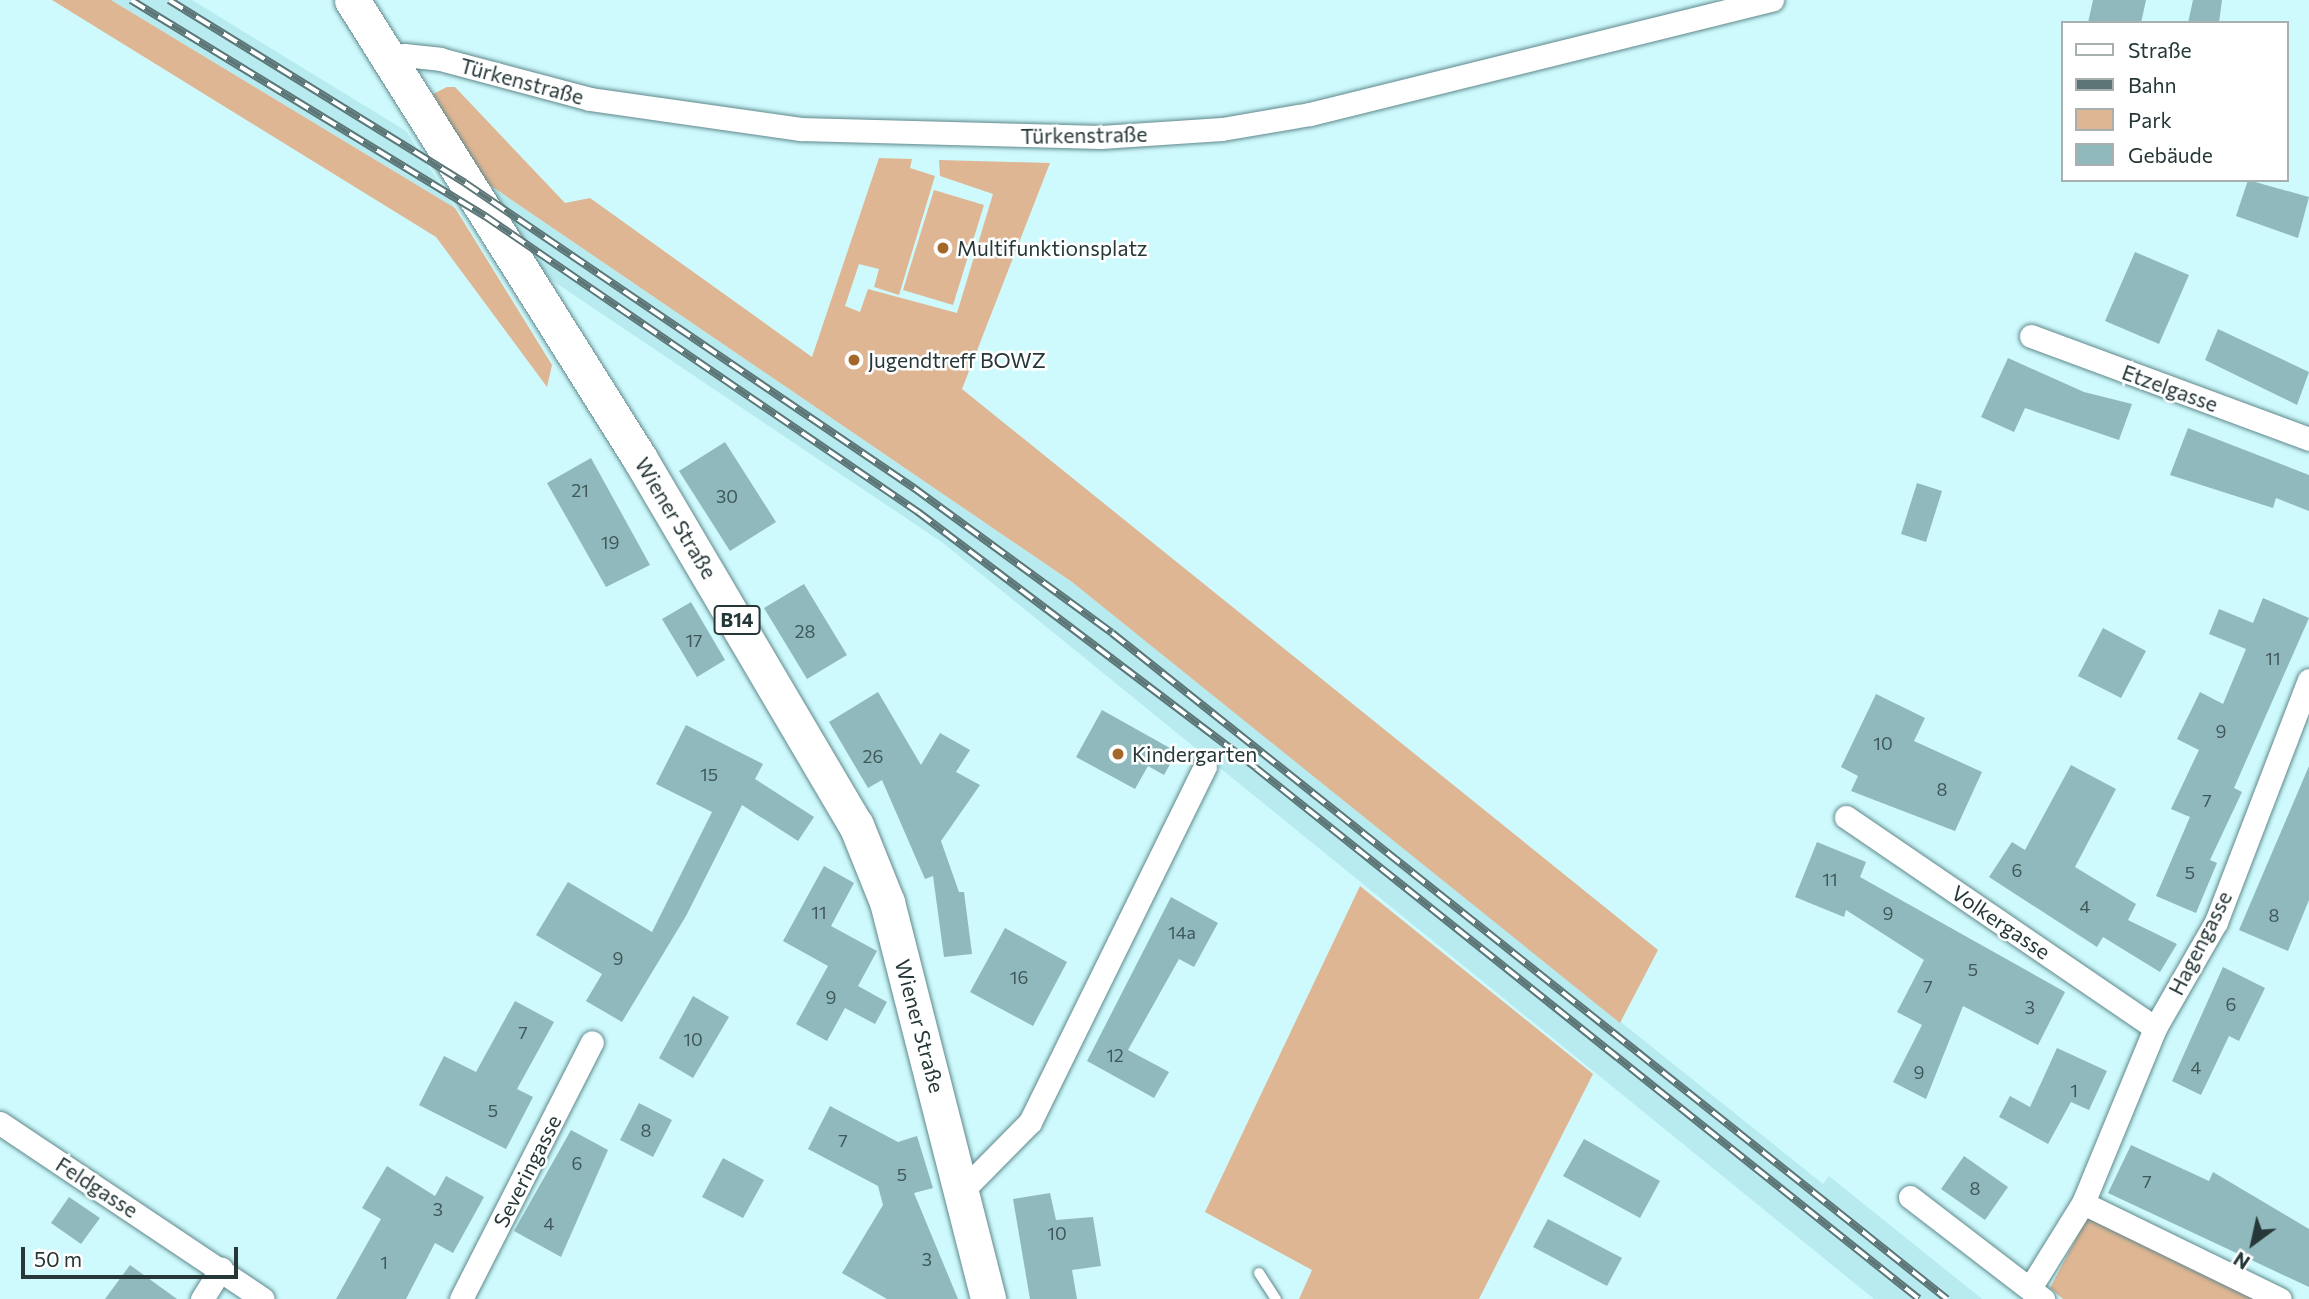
<!DOCTYPE html>
<meta charset="utf-8">
<style>
body{margin:0}
#map{position:relative;width:2309px;height:1299px;overflow:hidden;background:#cefafd;font-family:Commissioner,sans-serif}
div>[style]{position:absolute}
.built>*{inset:0;background:#b8ebef}
.green>*{inset:0;background:#dfb693}
.building>*{inset:0;background:#8fb9bc}
.roads{filter:drop-shadow(0 0 2px #60888b) drop-shadow(0 0 2px #60888b)}
.service>*{height:10px;margin:-5px;padding:0 5px;transform-origin:5px;border-radius:5px;background:#fff}
.minor>*{height:23px;margin:-11.5px;padding:0 11.5px;transform-origin:11.5px;border-radius:11.5px;background:#fff}
.primary>*{height:35px;margin:-17.5px;padding:0 17.5px;transform-origin:17.5px;border-radius:17.5px;background:#fff}
.rail>*{height:8px;margin-top:-4px;transform-origin:0;background:repeating-linear-gradient(90deg,#fff 0 16px,#5c7577 0 32px);box-sizing:border-box;border-block:2px solid #5c7577}
.dots>*{width:19px;height:19px;translate:-50% -50%;box-sizing:border-box;border:4px solid #fff;border-radius:50%}
span{translate:-50% -50%;white-space:nowrap;text-align:center;line-height:1.15;-webkit-text-stroke:5px #fff;paint-order:stroke}
.number-label{font-size:18px;color:#405859}
.number-label span{-webkit-text-stroke-width:0}
.shield-label span{padding:2px 5px;background:#fff;border:2px solid;border-radius:5px;-webkit-text-stroke-width:0}
.shield-label{font-size:19px;color:#263738;font-weight:700}
.street-label{font-size:21px;color:#263738}
.poi-label{font-size:21px;color:#263738}
.left{translate:0 -50%;text-align:left}
.legend{position:absolute;left:2061px;top:21px;width:228px;height:161px;box-sizing:border-box;background:#fff;border:2px solid #a8afaf;margin:0;padding:9px 12px;list-style:none;font-size:21px;color:#263738}
.legend li{display:flex;align-items:center;gap:14px;height:35px}
.legend b{width:35px;border:2px solid #a8afaf}
.north{position:absolute;left:2218px;top:1208px;width:70px;height:70px;-webkit-text-stroke:5px #fff;paint-order:stroke;rotate:213deg;font-size:19px;font-weight:700;line-height:28px;text-align:center;color:#263738}
.north::after{content:'';display:block;margin:auto;width:24px;height:32px;background:#263738;clip-path:polygon(50% 0,100% 100%,50% 72%,0 100%)}
.scale{position:absolute;left:21px;top:1247px;width:217px;height:32px;box-sizing:border-box;border:4px solid #263738;border-top:0;padding-left:9px;font-size:21px;line-height:24px;white-space:nowrap;color:#263738;-webkit-text-stroke:5px #fff;paint-order:stroke}
</style>
<div id="map">
<div class="built">
<div style="clip-path:polygon(111px 0,192px 0,406px 131px,455px 208px)"></div>
<div style="clip-path:polygon(481px 179px,1072px 582px,1823px 1184px,1829px 1176px,1982px 1299px,1874px 1299px,943px 543px,541px 273px)"></div>
</div>
<div class="green">
<div style="clip-path:polygon(52px 0,111px 0,455px 208px,552px 365px,547px 387px,436px 237px)"></div>
<div style="clip-path:polygon(447px 87px,455px 87px,565px 203px,590px 198px,812px 357px,879px 158px,912px 159px,910px 168px,935px 176px,899px 295px,874px 287px,879px 269px,859px 264px,845px 306px,860px 312px,868px 289px,957px 313px,993px 194px,940px 176px,939px 160px,1050px 163px,962px 389px,1658px 950px,1620px 1023px,1072px 582px,481px 179px,433px 94px)"></div>
<div style="clip-path:polygon(934px 190px,984px 205px,953px 305px,903px 290px)"></div>
<div style="clip-path:polygon(1360px 886px,1593px 1074px,1479px 1299px,1299px 1299px,1312px 1270px,1205px 1212px)"></div>
<div style="clip-path:polygon(2088px 1216px,2256px 1299px,2063px 1299px,2050px 1288px)"></div>
</div>
<div class="building">
<div style="clip-path:polygon(2093px 0,2146px 0,2141px 23px,2088px 23px)"></div>
<div style="clip-path:polygon(2193px 0,2222px 0,2219px 23px,2188px 23px)"></div>
<div style="clip-path:polygon(2248px 180px,2309px 197px,2298px 238px,2236px 216px)"></div>
<div style="clip-path:polygon(2135px 252px,2189px 275px,2159px 344px,2105px 321px)"></div>
<div style="clip-path:polygon(2218px 329px,2309px 372px,2297px 405px,2205px 360px)"></div>
<div style="clip-path:polygon(2008px 358px,2084px 392px,2132px 404px,2119px 440px,2025px 408px,2014px 432px,1981px 417px)"></div>
<div style="clip-path:polygon(2188px 428px,2309px 475px,2309px 511px,2276px 498px,2273px 508px,2170px 475px)"></div>
<div style="clip-path:polygon(725px 442px,776px 522px,730px 551px,679px 471px)"></div>
<div style="clip-path:polygon(591px 458px,650px 565px,606px 587px,547px 483px)"></div>
<div style="clip-path:polygon(1917px 483px,1942px 491px,1926px 542px,1901px 534px)"></div>
<div style="clip-path:polygon(804px 584px,847px 655px,807px 679px,764px 608px)"></div>
<div style="clip-path:polygon(2263px 598px,2309px 618px,2234px 788px,2242px 792px,2210px 860px,2217px 863px,2196px 913px,2156px 896px,2190px 817px,2171px 809px,2199px 750px,2177px 739px,2200px 692px,2223px 704px,2246px 649px,2209px 634px,2219px 609px,2253px 623px)"></div>
<div style="clip-path:polygon(691px 602px,725px 660px,697px 677px,662px 619px)"></div>
<div style="clip-path:polygon(2103px 628px,2146px 651px,2121px 698px,2078px 676px)"></div>
<div style="clip-path:polygon(878px 692px,921px 765px,940px 733px,970px 750px,956px 772px,980px 785px,941px 841px,959px 892px,964px 892px,972px 954px,944px 957px,933px 876px,925px 879px,882px 780px,868px 788px,829px 722px)"></div>
<div style="clip-path:polygon(1876px 694px,1925px 718px,1914px 741px,1982px 772px,1955px 831px,1851px 791px,1858px 776px,1841px 767px)"></div>
<div style="clip-path:polygon(1102px 710px,1177px 752px,1164px 775px,1148px 766px,1135px 789px,1076px 757px)"></div>
<div style="clip-path:polygon(686px 725px,763px 764px,755px 779px,814px 817px,798px 841px,742px 805px,686px 916px,622px 1022px,586px 1001px,602px 974px,536px 935px,568px 882px,652px 932px,712px 812px,656px 784px)"></div>
<div style="clip-path:polygon(2071px 765px,2116px 789px,2075px 867px,2136px 904px,2128px 920px,2177px 944px,2160px 972px,2103px 937px,2097px 947px,1989px 877px,2012px 842px,2025px 850px)"></div>
<div style="clip-path:polygon(2309px 766px,2309px 900px,2288px 951px,2239px 930px)"></div>
<div style="clip-path:polygon(1817px 842px,1866px 862px,1860px 877px,2065px 992px,2038px 1045px,1963px 1006px,1926px 1099px,1893px 1082px,1922px 1025px,1897px 1012px,1924px 960px,1846px 910px,1844px 917px,1795px 897px)"></div>
<div style="clip-path:polygon(824px 866px,854px 883px,831px 926px,877px 951px,858px 986px,887px 1002px,875px 1024px,845px 1008px,827px 1041px,796px 1024px,828px 966px,783px 941px)"></div>
<div style="clip-path:polygon(1171px 897px,1218px 923px,1194px 967px,1179px 959px,1128px 1050px,1169px 1072px,1154px 1098px,1087px 1061px)"></div>
<div style="clip-path:polygon(1005px 928px,1067px 962px,1033px 1026px,970px 992px)"></div>
<div style="clip-path:polygon(2223px 967px,2265px 988px,2239px 1041px,2229px 1036px,2201px 1095px,2172px 1081px)"></div>
<div style="clip-path:polygon(693px 996px,729px 1017px,693px 1078px,659px 1058px)"></div>
<div style="clip-path:polygon(515px 1001px,554px 1022px,517px 1089px,533px 1097px,506px 1149px,419px 1105px,444px 1056px,476px 1072px)"></div>
<div style="clip-path:polygon(2057px 1048px,2107px 1071px,2089px 1110px,2071px 1102px,2048px 1144px,1999px 1117px,2010px 1096px,2030px 1107px)"></div>
<div style="clip-path:polygon(639px 1103px,672px 1120px,653px 1157px,620px 1140px)"></div>
<div style="clip-path:polygon(830px 1106px,898px 1142px,917px 1136px,933px 1188px,914px 1193px,958px 1299px,887px 1299px,842px 1273px,883px 1205px,878px 1186px,808px 1149px)"></div>
<div style="clip-path:polygon(571px 1130px,608px 1150px,561px 1257px,514px 1231px)"></div>
<div style="clip-path:polygon(1584px 1139px,1660px 1181px,1640px 1218px,1563px 1176px)"></div>
<div style="clip-path:polygon(2131px 1145px,2209px 1181px,2213px 1172px,2309px 1229px,2309px 1287px,2108px 1193px)"></div>
<div style="clip-path:polygon(1964px 1156px,2008px 1187px,1985px 1220px,1941px 1189px)"></div>
<div style="clip-path:polygon(723px 1158px,764px 1180px,743px 1218px,702px 1197px)"></div>
<div style="clip-path:polygon(387px 1166px,435px 1196px,446px 1176px,484px 1197px,453px 1253px,435px 1243px,406px 1299px,336px 1299px,381px 1219px,362px 1208px)"></div>
<div style="clip-path:polygon(1050px 1193px,1056px 1220px,1093px 1217px,1101px 1266px,1072px 1270px,1077px 1299px,1030px 1299px,1013px 1199px)"></div>
<div style="clip-path:polygon(69px 1197px,100px 1218px,81px 1244px,51px 1223px)"></div>
<div style="clip-path:polygon(1548px 1219px,1622px 1258px,1607px 1286px,1533px 1247px)"></div>
<div style="clip-path:polygon(130px 1265px,177px 1299px,105px 1299px)"></div>
</div>
<div class="roads">
<div class="service">
<div style="left:1259px;top:1273px;width:31px;rotate:57deg"></div>
</div>
<div class="minor">
<div style="left:392px;top:64px;width:15px;rotate:-37deg"></div>
<div style="left:404px;top:55px;width:36px;rotate:6deg"></div>
<div style="left:440px;top:59px;width:155px;rotate:14.9deg"></div>
<div style="left:590px;top:99px;width:212px;rotate:8.1deg"></div>
<div style="left:800px;top:129px;width:301px;rotate:1.5deg"></div>
<div style="left:1101px;top:137px;width:121px;rotate:-3.8deg"></div>
<div style="left:1222px;top:129px;width:89px;rotate:-9.7deg"></div>
<div style="left:1310px;top:114px;width:476px;rotate:-13.9deg"></div>
<div style="left:2031px;top:336px;width:296px;rotate:20.3deg"></div>
<div style="left:1846px;top:817px;width:374px;rotate:34.3deg"></div>
<div style="left:0;top:1123px;width:316px;rotate:33.8deg"></div>
<div style="left:963px;top:1190px;width:95px;rotate:-45.4deg"></div>
<div style="left:1030px;top:1122px;width:396px;rotate:-63.8deg"></div>
<div style="left:1910px;top:1197px;width:168px;rotate:37.5deg"></div>
<div style="left:2083px;top:1203px;width:219px;rotate:26deg"></div>
<div style="left:2030px;top:1288px;width:100px;rotate:-58.1deg"></div>
<div style="left:2083px;top:1203px;width:189px;rotate:-67.6deg"></div>
<div style="left:2155px;top:1028px;width:122px;rotate:-60.1deg"></div>
<div style="left:2216px;top:922px;width:259px;rotate:-69deg"></div>
<div style="left:202px;top:1299px;width:36px;rotate:-58deg"></div>
<div style="left:461px;top:1299px;width:288px;rotate:-63deg"></div>
</div>
<div class="primary">
<div style="left:352px;top:0;width:542px;rotate:57.89deg"></div>
<div style="left:640px;top:459px;width:425px;rotate:59.5deg"></div>
<div style="left:856px;top:825px;width:83px;rotate:68.1deg"></div>
<div style="left:887px;top:902px;width:410px;rotate:75.7deg"></div>
</div>
</div>
<div class="rail">
<div style="left:131px;top:0;width:415px;rotate:31.4deg"></div>
<div style="left:485px;top:216px;width:525px;rotate:34.36deg"></div>
<div style="left:918px;top:512px;width:424px;rotate:37.1deg"></div>
<div style="left:1256px;top:768px;width:849px;rotate:38.69deg"></div>
<div style="left:169px;top:0;width:348px;rotate:31.7deg"></div>
<div style="left:465px;top:183px;width:543px;rotate:34.19deg"></div>
<div style="left:914px;top:488px;width:245px;rotate:36.2deg"></div>
<div style="left:1112px;top:633px;width:1068px;rotate:38.58deg"></div>
</div>
<div class="dots">
<div style="left:943px;top:248px;background:#a3672a"></div>
<div style="left:854px;top:360px;background:#a3672a"></div>
<div style="left:1118px;top:754px;background:#a3672a"></div>
</div>
<div class="number-label">
<span style="left:580px;top:490px">21</span>
<span style="left:727px;top:496px">30</span>
<span style="left:610px;top:542px">19</span>
<span style="left:805px;top:631px">28</span>
<span style="left:694px;top:640px">17</span>
<span style="left:2273px;top:658px">11</span>
<span style="left:2221px;top:731px">9</span>
<span style="left:1883px;top:743px">10</span>
<span style="left:873px;top:756px">26</span>
<span style="left:709px;top:774px">15</span>
<span style="left:1942px;top:789px">8</span>
<span style="left:2207px;top:800px">7</span>
<span style="left:2017px;top:870px">6</span>
<span style="left:2190px;top:872px">5</span>
<span style="left:1830px;top:879px">11</span>
<span style="left:2085px;top:906px">4</span>
<span style="left:819px;top:912px">11</span>
<span style="left:1888px;top:913px">9</span>
<span style="left:2274px;top:915px">8</span>
<span style="left:1182px;top:932px">14a</span>
<span style="left:618px;top:958px">9</span>
<span style="left:1973px;top:969px">5</span>
<span style="left:1019px;top:977px">16</span>
<span style="left:1928px;top:986px">7</span>
<span style="left:831px;top:997px">9</span>
<span style="left:2231px;top:1004px">6</span>
<span style="left:2030px;top:1007px">3</span>
<span style="left:523px;top:1032px">7</span>
<span style="left:693px;top:1039px">10</span>
<span style="left:1115px;top:1055px">12</span>
<span style="left:2196px;top:1067px">4</span>
<span style="left:1919px;top:1072px">9</span>
<span style="left:2074px;top:1090px">1</span>
<span style="left:493px;top:1110px">5</span>
<span style="left:646px;top:1130px">8</span>
<span style="left:843px;top:1140px">7</span>
<span style="left:577px;top:1163px">6</span>
<span style="left:902px;top:1174px">5</span>
<span style="left:2147px;top:1181px">7</span>
<span style="left:1975px;top:1188px">8</span>
<span style="left:438px;top:1209px">3</span>
<span style="left:549px;top:1223px">4</span>
<span style="left:1057px;top:1233px">10</span>
<span style="left:927px;top:1259px">3</span>
<span style="left:384px;top:1262px">1</span>
</div>
<div class="shield-label">
<span style="left:737px;top:620px">B14</span>
</div>
<div class="street-label">
<span style="left:522px;top:81px;rotate:15deg">Türkenstraße</span>
<span style="left:1084px;top:135px;rotate:-1deg">Türkenstraße</span>
<span style="left:2170px;top:388px;rotate:20deg">Etzelgasse</span>
<span style="left:676px;top:518px;rotate:59deg">Wiener Straße</span>
<span style="left:2001px;top:922px;rotate:34deg">Volkergasse</span>
<span style="left:2200px;top:943px;rotate:-63deg">Hagengasse</span>
<span style="left:920px;top:1026px;rotate:75deg">Wiener Straße</span>
<span style="left:527px;top:1171px;rotate:-63deg">Severingasse</span>
<span style="left:97px;top:1187px;rotate:33deg">Feldgasse</span>
</div>
<div class="poi-label">
<span class="left" style="left:957px;top:248px">Multifunktionsplatz</span>
<span class="left" style="left:868px;top:360px">Jugendtreff BOWZ</span>
<span class="left" style="left:1132px;top:754px">Kindergarten</span>
</div>
<ul class="legend">
<li><b style="height:9px;background:#fff"></b>Straße</li>
<li><b style="height:9px;background:#5c7577"></b>Bahn</li>
<li><b style="height:19px;background:#dfb693"></b>Park</li>
<li><b style="height:19px;background:#8fb9bc"></b>Gebäude</li>
</ul>
<div class="north">N</div>
<div class="scale">50 m</div>
</div>
